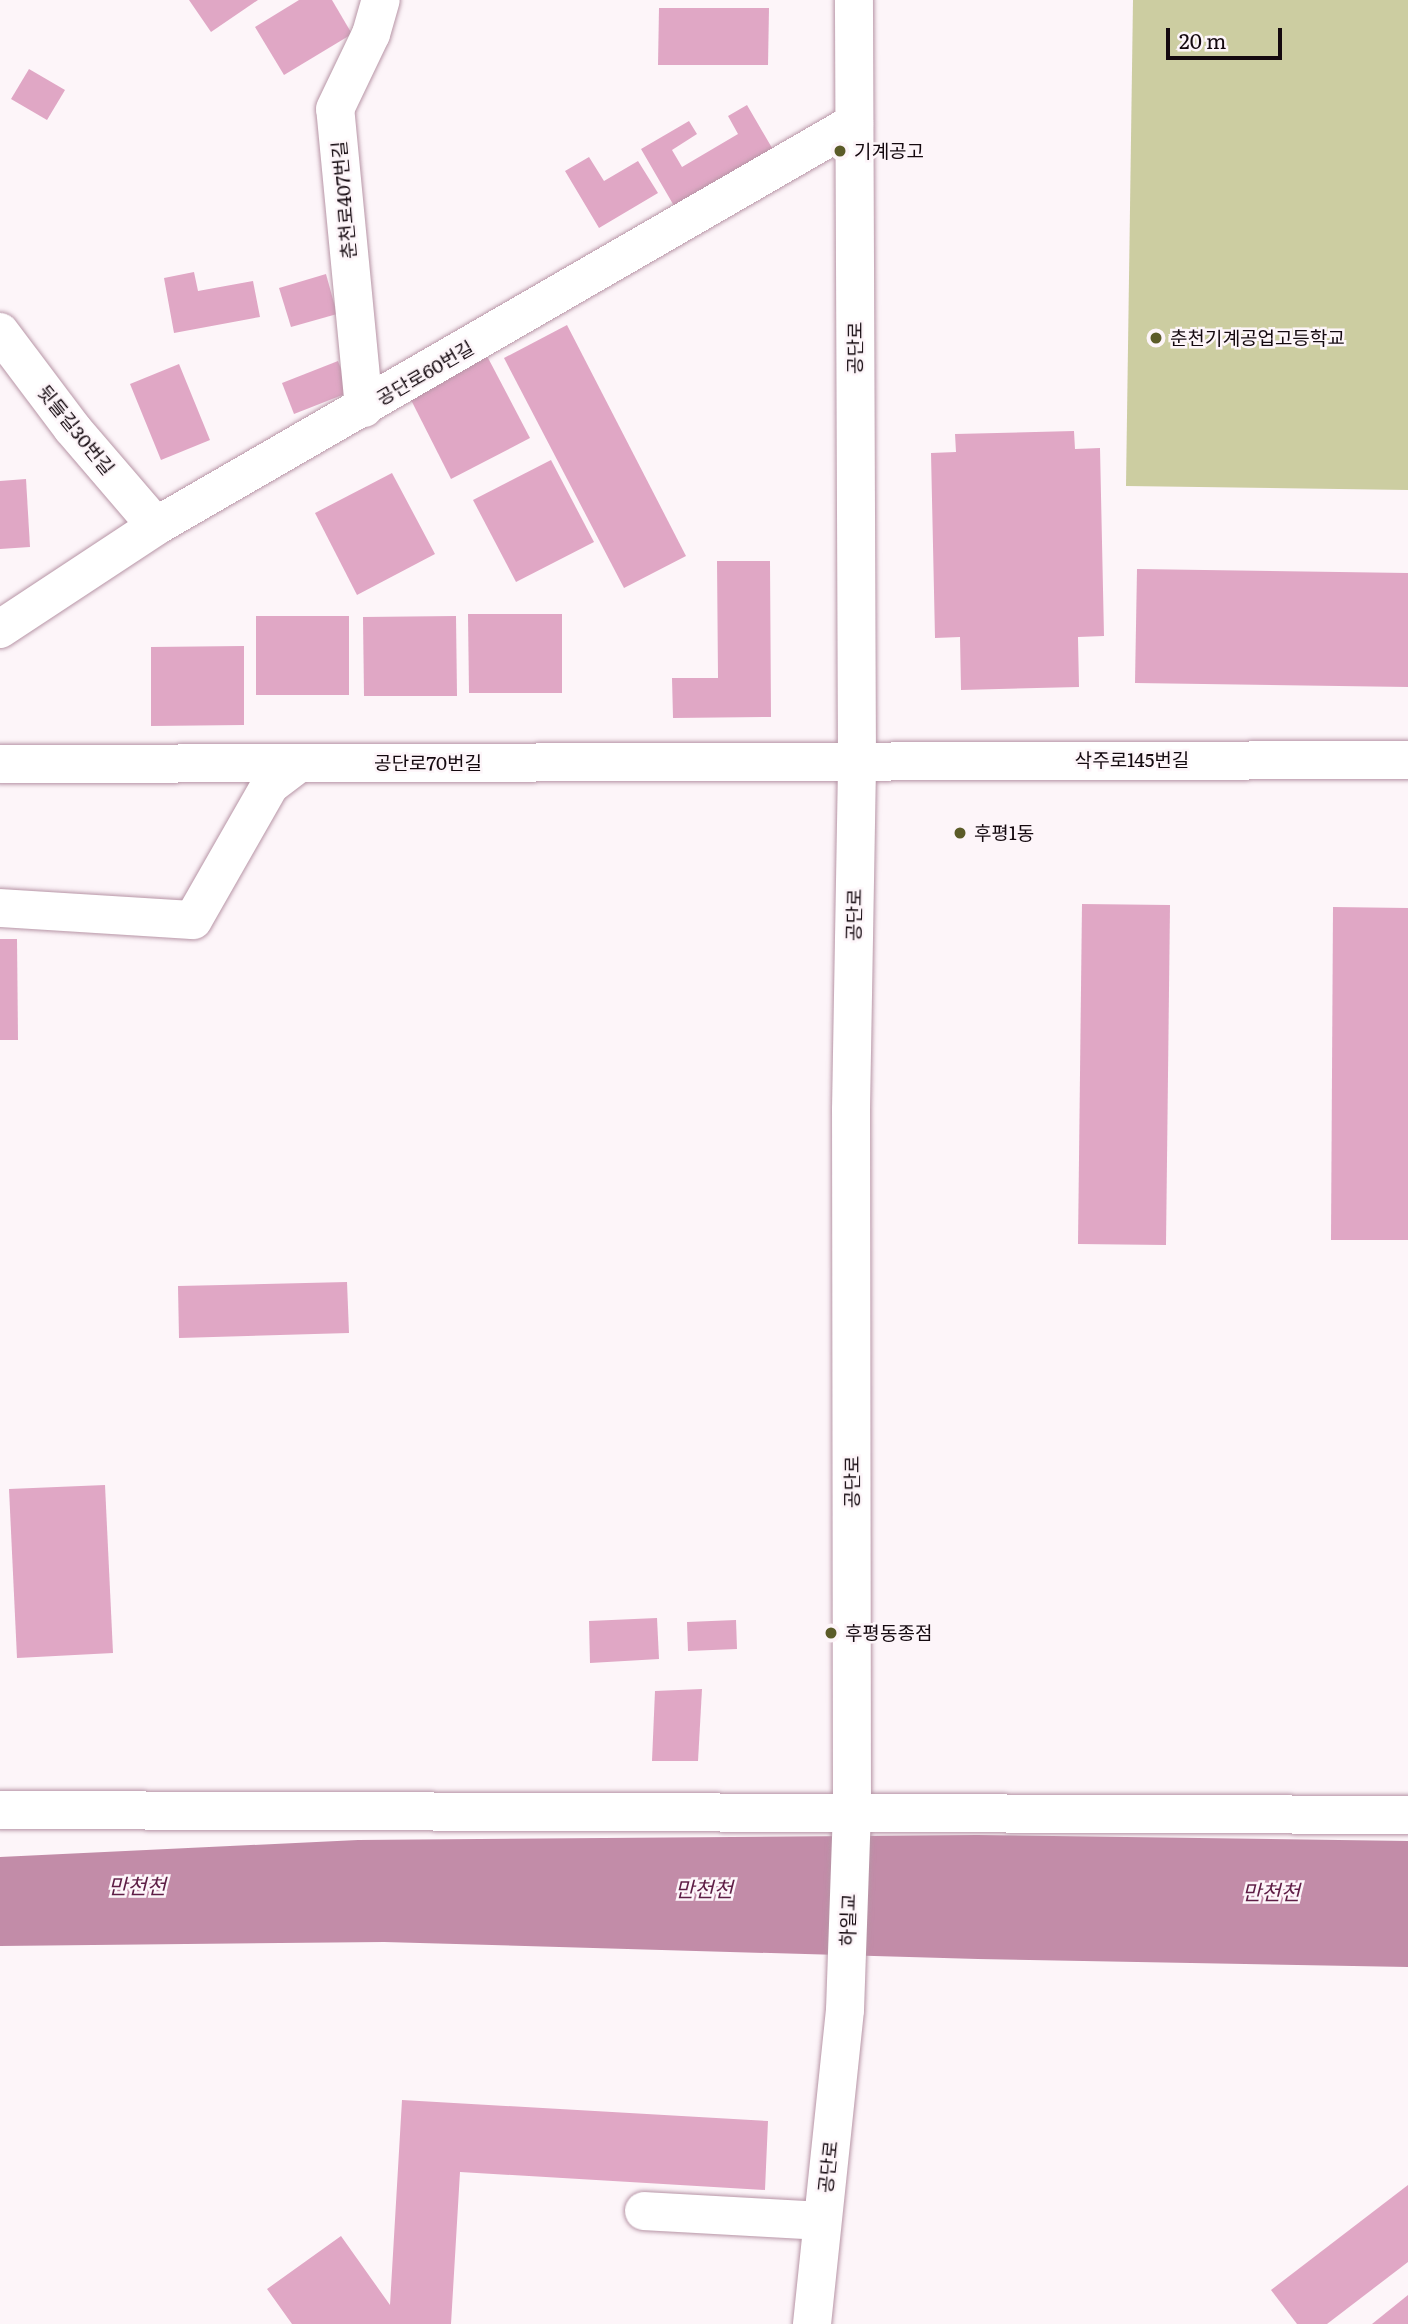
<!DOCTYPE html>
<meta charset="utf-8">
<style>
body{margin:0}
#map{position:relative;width:1408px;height:2324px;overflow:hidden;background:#fdf5f9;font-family:Literata,"Noto Sans KR",serif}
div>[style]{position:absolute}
.green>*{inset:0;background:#cccda1}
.water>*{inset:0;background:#c28ca8}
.building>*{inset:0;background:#e0a7c5}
.roads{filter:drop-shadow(0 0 2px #b795a6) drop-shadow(0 0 2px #b795a6)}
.minor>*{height:38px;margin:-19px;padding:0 19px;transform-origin:19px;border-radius:19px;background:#fff}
.dots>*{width:19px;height:19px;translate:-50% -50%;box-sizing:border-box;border:4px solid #fdf5f9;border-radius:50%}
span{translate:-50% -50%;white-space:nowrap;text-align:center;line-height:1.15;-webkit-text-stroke:5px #fdf5f9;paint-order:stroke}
.poi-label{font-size:19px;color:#14090f}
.left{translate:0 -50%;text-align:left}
.street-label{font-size:19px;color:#14090f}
.water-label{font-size:21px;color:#5e1d45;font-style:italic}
.scale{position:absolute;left:1166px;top:28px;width:116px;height:32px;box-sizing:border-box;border:4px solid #14090f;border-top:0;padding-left:9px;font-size:21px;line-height:24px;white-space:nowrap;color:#14090f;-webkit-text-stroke:5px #fdf5f9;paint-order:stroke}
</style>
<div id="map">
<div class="green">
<div style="clip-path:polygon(1133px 0,1408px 0,1408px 490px,1126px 486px)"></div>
</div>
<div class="water">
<div style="clip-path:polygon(977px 1835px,1408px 1841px,1408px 1967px,978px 1959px,384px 1942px,0 1946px,0 1857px,358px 1840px)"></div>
</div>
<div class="building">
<div style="clip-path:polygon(189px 0,258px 0,211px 32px)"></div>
<div style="clip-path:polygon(299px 0,332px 0,352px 34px,284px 75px,255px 27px)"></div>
<div style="clip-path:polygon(659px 8px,769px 8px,768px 65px,658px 65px)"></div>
<div style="clip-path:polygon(29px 69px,65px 90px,47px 120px,11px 99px)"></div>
<div style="clip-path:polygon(747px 105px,775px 153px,677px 211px,641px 149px,689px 121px,697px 134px,672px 150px,682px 167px,738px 134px,728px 116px)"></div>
<div style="clip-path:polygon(589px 157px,604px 181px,638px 161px,658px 193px,599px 228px,565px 171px)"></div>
<div style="clip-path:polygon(194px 272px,198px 291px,253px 281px,260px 317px,174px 333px,164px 278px)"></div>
<div style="clip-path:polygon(326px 274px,337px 314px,291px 327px,279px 288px)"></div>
<div style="clip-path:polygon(567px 325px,686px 556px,624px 588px,504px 358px)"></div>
<div style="clip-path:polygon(487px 356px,530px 438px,451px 479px,409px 396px)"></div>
<div style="clip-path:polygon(338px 361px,350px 392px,294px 414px,282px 383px)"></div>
<div style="clip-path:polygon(179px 364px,210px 440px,161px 460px,130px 384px)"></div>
<div style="clip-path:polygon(1074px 431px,1075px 449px,1100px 448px,1104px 636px,1078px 637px,1079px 687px,961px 690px,960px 637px,935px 638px,931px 453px,956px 452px,955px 434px)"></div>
<div style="clip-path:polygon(551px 460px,594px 542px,516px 582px,473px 500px)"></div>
<div style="clip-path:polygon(392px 473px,435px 554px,357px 595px,315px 513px)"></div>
<div style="clip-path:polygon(26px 479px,30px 547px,0 549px,0 481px)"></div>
<div style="clip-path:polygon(717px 561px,770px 561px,771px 717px,673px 718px,672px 678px,718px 678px)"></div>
<div style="clip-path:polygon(1137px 569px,1408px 573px,1408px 687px,1135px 683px)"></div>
<div style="clip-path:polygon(468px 614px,562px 614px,562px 693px,469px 693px)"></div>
<div style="clip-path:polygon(256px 616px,349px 616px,349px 695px,256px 695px)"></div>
<div style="clip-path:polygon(456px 616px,457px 696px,364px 696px,363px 617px)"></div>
<div style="clip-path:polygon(244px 646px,244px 725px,151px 726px,151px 647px)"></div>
<div style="clip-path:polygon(1082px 904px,1170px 905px,1166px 1245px,1078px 1244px)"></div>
<div style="clip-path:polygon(1333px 907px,1408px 908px,1408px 1240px,1331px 1240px)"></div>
<div style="clip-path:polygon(0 939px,17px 939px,18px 1040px,0 1040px)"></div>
<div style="clip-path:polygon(347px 1282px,349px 1333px,179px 1338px,178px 1286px)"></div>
<div style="clip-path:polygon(105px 1485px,113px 1653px,17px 1658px,9px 1489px)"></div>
<div style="clip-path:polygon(657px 1618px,659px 1659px,590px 1663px,589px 1621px)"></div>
<div style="clip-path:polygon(736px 1620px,737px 1649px,688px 1651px,687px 1622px)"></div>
<div style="clip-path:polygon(702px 1689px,698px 1761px,652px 1761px,655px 1691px)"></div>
<div style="clip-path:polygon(402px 2100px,768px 2121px,765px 2190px,460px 2172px,451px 2324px,292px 2324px,267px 2289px,341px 2236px,390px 2305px)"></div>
<div style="clip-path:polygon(1408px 2185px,1408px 2262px,1327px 2324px,1297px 2324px,1271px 2290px)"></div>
<div style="clip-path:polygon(1408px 2295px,1408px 2324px,1372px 2324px)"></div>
</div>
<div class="roads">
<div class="minor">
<div style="left:0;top:332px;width:120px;rotate:53.1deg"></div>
<div style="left:72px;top:428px;width:129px;rotate:49.4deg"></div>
<div style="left:364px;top:408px;width:300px;rotate:-95.5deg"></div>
<div style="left:335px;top:109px;width:83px;rotate:-64.4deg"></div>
<div style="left:371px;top:34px;width:35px;rotate:-74deg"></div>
<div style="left:0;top:629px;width:187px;rotate:-33.4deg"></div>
<div style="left:156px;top:526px;width:806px;rotate:-30deg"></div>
<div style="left:0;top:764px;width:1408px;rotate:-0.16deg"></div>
<div style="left:0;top:908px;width:193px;rotate:3.6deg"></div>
<div style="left:193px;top:920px;width:155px;rotate:-60.3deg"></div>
<div style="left:270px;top:785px;width:36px;rotate:-37deg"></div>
<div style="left:0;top:1810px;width:1408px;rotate:0.2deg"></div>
<div style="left:644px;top:2211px;width:178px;rotate:3.2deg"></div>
<div style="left:812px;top:2324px;width:316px;rotate:-84deg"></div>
<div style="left:845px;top:2010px;width:196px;rotate:-88deg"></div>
<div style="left:852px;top:1814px;width:704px;rotate:-90.08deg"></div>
<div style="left:851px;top:1110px;width:349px;rotate:-89deg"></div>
<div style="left:857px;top:761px;width:761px;rotate:-90.23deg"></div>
</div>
</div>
<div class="dots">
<div style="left:840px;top:151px;background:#5b5b28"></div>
<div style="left:1156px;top:338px;background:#5b5b28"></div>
<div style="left:960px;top:833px;background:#5b5b28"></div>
<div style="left:831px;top:1633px;background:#5b5b28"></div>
</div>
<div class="poi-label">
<span class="left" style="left:854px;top:151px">기계공고</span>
<span class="left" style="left:1170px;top:338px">춘천기계공업고등학교</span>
<span class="left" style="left:974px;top:833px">후평1동</span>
<span class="left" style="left:845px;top:1633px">후평동종점</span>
</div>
<div class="street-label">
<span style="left:344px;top:200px;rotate:-95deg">춘천로407번길</span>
<span style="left:855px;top:348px;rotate:-90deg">공단로</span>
<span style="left:425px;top:373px;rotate:-30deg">공단로60번길</span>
<span style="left:76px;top:430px;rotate:51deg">뒷들길30번길</span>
<span style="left:1132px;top:760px">삭주로145번길</span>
<span style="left:428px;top:763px">공단로70번길</span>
<span style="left:854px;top:915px;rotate:-89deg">공단로</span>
<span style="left:852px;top:1482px;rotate:-90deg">공단로</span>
<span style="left:848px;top:1920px;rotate:-88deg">하일교</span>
<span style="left:828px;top:2167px;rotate:-84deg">공단로</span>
</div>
<div class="water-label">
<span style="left:137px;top:1885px">만천천</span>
<span style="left:704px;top:1888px">만천천</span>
<span style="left:1271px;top:1891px">만천천</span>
</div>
<div class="scale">20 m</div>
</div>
